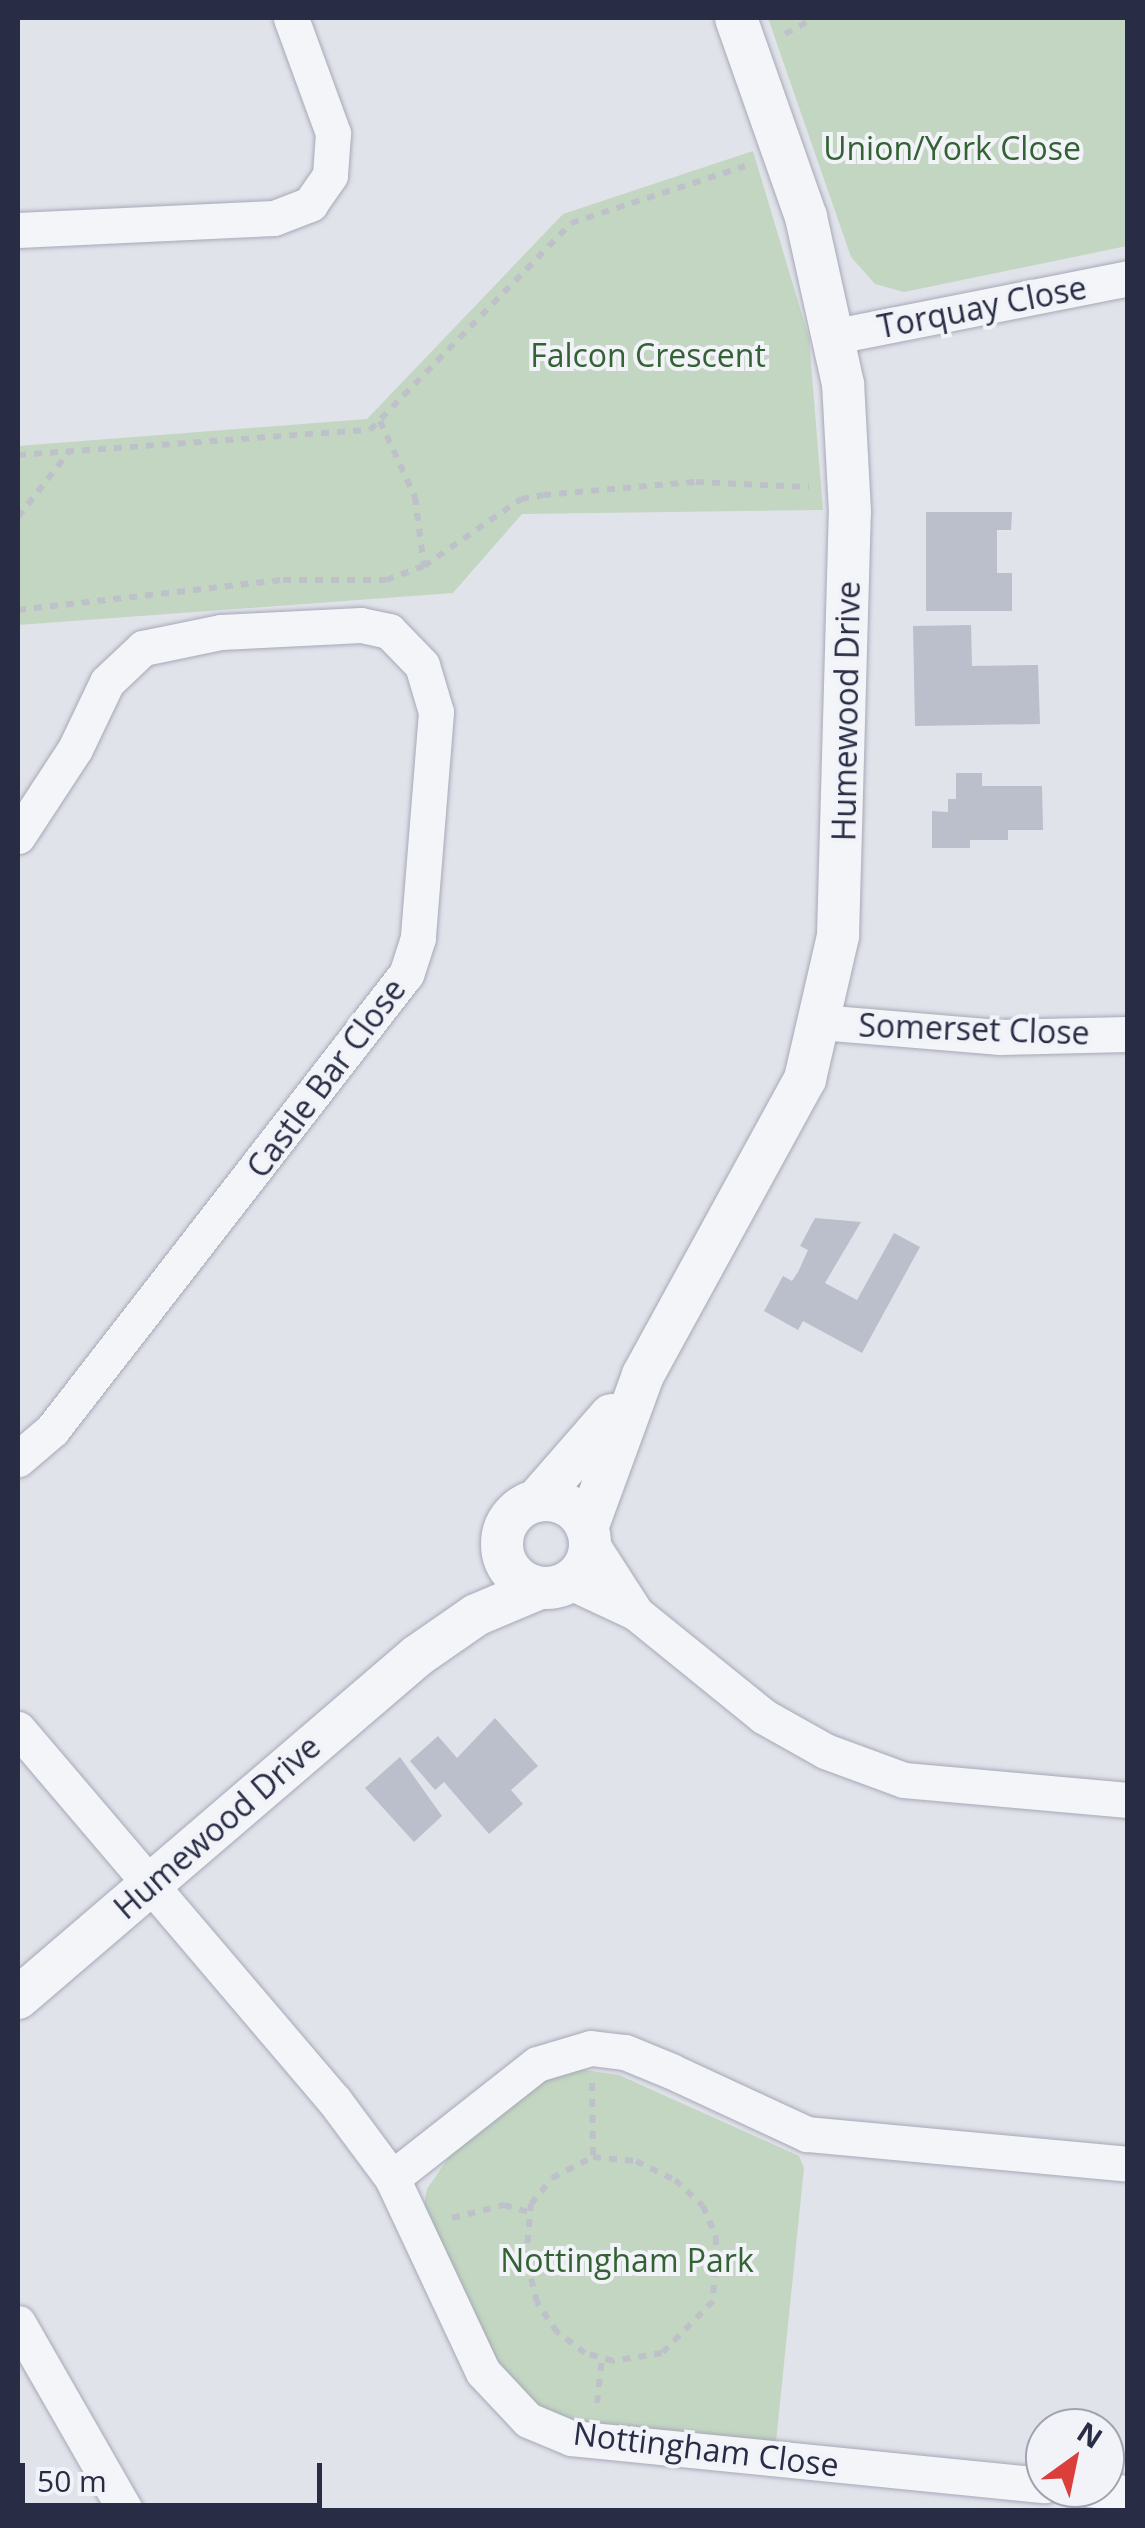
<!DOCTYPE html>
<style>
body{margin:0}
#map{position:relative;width:1145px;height:2528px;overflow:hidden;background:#e1e3eb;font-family:"Open Sans",sans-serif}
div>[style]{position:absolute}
.green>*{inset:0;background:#c3d6c2}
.building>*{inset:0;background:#bbbecb}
.path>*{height:6px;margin-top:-3px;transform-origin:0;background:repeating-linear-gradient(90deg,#bfc1ca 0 8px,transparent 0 16px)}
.roads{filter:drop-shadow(0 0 2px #a6a9b6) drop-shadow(0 0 2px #a6a9b6)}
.minor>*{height:35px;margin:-17.5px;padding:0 17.5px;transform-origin:17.5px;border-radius:17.5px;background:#f4f5f9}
.tertiary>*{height:42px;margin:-21px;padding:0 21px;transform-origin:21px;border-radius:21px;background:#f4f5f9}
.tertiary>.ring{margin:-21px;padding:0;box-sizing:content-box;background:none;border:42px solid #f4f5f9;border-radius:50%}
span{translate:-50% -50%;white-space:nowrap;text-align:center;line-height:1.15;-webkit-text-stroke:8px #f1f3f8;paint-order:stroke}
.park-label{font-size:32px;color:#346234}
.street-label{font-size:32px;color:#282d45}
.frame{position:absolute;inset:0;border:20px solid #282d45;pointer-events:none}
.north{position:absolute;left:1025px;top:2408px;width:100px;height:100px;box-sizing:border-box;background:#f1f3f8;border:2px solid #a1a4b0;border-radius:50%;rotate:33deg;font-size:28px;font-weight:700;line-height:40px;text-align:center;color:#282d45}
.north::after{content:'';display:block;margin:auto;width:35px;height:45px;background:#da3f3c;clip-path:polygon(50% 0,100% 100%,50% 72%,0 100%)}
.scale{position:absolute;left:20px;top:2463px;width:302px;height:45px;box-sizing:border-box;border:5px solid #282d45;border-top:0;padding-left:12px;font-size:30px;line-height:35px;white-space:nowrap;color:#282d45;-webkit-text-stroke:8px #f1f3f8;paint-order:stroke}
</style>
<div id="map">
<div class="green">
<div style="clip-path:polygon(768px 18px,1127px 18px,1127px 246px,904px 292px,875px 284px,851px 257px)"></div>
<div style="clip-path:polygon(753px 151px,809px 338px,823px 510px,522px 514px,453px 593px,18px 625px,18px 446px,367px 419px,563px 214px)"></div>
<div style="clip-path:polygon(577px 2069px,619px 2075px,799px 2156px,804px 2168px,776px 2442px,564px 2420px,546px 2415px,507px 2384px,424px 2205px,427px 2189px,451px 2154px,539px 2083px)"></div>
</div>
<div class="building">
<div style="clip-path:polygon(926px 512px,1012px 512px,1011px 530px,997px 530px,997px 573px,1012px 573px,1012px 611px,926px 611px)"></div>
<div style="clip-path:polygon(971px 625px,972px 666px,1038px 665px,1040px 724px,915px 726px,913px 626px)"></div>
<div style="clip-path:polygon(956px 773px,982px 773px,982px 786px,1042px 786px,1043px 830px,1008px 830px,1008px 840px,970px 840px,970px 848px,932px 848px,932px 811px,948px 812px,948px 799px,956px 799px)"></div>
<div style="clip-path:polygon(815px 1218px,861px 1222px,825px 1283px,857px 1300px,894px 1233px,920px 1247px,862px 1353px,803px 1321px,798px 1330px,764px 1311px,783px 1276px,792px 1281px,798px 1272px,808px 1250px,800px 1246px)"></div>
<div style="clip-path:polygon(495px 1718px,538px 1766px,511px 1790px,523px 1804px,489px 1834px,444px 1782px,435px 1790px,410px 1761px,438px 1736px,457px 1758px)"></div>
<div style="clip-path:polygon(400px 1757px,442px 1816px,414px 1842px,365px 1788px)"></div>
</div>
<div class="path">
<div style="left:785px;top:34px;width:33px;rotate:-29deg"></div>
<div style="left:380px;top:421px;width:84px;rotate:65.3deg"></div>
<div style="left:415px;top:497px;width:70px;rotate:82.6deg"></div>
<div style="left:18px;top:455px;width:353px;rotate:-4.1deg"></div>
<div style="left:370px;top:430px;width:289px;rotate:-45.8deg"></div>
<div style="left:571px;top:223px;width:183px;rotate:-18.1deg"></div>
<div style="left:18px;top:517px;width:83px;rotate:-51.9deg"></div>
<div style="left:18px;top:610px;width:267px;rotate:-6.5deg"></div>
<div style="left:283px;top:580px;width:103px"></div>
<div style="left:386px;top:580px;width:40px;rotate:-20.2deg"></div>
<div style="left:424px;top:566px;width:118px;rotate:-34.6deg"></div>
<div style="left:521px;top:499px;width:22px;rotate:-10deg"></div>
<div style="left:543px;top:495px;width:154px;rotate:-4.9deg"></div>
<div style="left:696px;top:482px;width:113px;rotate:2.5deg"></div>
<div style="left:592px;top:2083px;width:74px;rotate:89.2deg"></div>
<div style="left:593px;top:2157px;width:43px;rotate:5.3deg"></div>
<div style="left:636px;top:2161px;width:43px;rotate:26deg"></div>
<div style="left:675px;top:2180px;width:38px;rotate:43deg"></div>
<div style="left:703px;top:2206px;width:34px;rotate:67deg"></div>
<div style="left:716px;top:2237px;width:64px;rotate:92.7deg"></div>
<div style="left:713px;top:2301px;width:73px;rotate:134.4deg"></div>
<div style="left:662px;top:2353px;width:50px;rotate:170.7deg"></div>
<div style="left:613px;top:2361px;width:29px;rotate:-164deg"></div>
<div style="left:585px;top:2353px;width:35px;rotate:-143deg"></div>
<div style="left:557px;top:2332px;width:36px;rotate:-124deg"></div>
<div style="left:537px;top:2302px;width:44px;rotate:-104.3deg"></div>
<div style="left:526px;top:2259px;width:55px;rotate:-84.8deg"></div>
<div style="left:531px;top:2204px;width:33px;rotate:-51deg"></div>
<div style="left:552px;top:2178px;width:46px;rotate:-27.1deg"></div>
<div style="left:452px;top:2218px;width:54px;rotate:-14deg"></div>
<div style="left:504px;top:2205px;width:25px;rotate:16deg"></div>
<div style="left:597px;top:2403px;width:44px;rotate:-83.5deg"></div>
</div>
<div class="roads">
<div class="minor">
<div style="left:18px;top:230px;width:256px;rotate:-2.7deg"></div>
<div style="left:274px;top:218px;width:39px;rotate:-21deg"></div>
<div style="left:310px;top:204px;width:35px;rotate:-55deg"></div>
<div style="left:330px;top:175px;width:42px;rotate:-85.9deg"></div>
<div style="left:333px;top:133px;width:122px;rotate:-110.1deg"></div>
<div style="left:836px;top:336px;width:298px;rotate:-11.2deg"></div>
<div style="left:18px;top:836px;width:104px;rotate:-56.8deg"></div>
<div style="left:75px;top:749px;width:74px;rotate:-64.5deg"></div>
<div style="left:107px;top:682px;width:50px;rotate:-43.4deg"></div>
<div style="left:143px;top:648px;width:80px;rotate:-11.6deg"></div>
<div style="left:221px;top:632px;width:140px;rotate:-2.9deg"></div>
<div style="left:361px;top:625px;width:29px;rotate:12deg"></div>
<div style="left:389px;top:631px;width:47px;rotate:45.9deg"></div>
<div style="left:422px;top:665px;width:49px;rotate:73.4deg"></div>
<div style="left:436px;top:712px;width:227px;rotate:94.6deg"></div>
<div style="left:418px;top:938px;width:38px;rotate:108deg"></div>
<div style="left:406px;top:974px;width:577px;rotate:127.82deg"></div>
<div style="left:52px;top:1430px;width:45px;rotate:139.5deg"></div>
<div style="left:820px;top:1022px;width:181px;rotate:4.8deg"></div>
<div style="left:1000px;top:1037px;width:128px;rotate:-1.3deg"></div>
<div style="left:591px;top:1543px;width:83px;rotate:57.3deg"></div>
<div style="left:636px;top:1613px;width:164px;rotate:39deg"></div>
<div style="left:763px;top:1716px;width:71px;rotate:29.4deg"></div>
<div style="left:825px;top:1751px;width:84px;rotate:20.2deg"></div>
<div style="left:904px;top:1780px;width:225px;rotate:5.1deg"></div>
<div style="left:570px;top:1582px;width:66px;rotate:25deg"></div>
<div style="left:18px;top:1729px;width:487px;rotate:49.6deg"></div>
<div style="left:334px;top:2100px;width:97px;rotate:53.4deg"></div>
<div style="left:392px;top:2178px;width:214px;rotate:64.9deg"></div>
<div style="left:483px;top:2372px;width:66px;rotate:46.8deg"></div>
<div style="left:528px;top:2420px;width:47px;rotate:22.7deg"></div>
<div style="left:571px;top:2438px;width:476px;rotate:5.7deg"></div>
<div style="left:392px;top:2178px;width:184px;rotate:-38.2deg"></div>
<div style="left:537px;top:2064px;width:56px;rotate:-16.5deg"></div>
<div style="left:591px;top:2048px;width:34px;rotate:7deg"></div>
<div style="left:625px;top:2052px;width:50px;rotate:22.4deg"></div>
<div style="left:671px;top:2071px;width:150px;rotate:24.9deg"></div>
<div style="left:807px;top:2134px;width:322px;rotate:5.3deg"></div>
<div style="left:18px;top:2323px;width:215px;rotate:60.2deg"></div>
<div style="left:1078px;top:2488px;width:50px;rotate:5.7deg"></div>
</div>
<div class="tertiary">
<div class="ring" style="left:502px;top:1500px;width:46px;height:46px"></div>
<div style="left:536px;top:1501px;width:114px;rotate:-48.9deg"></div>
<div style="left:587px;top:1528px;width:163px;rotate:-69.9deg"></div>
<div style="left:643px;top:1375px;width:337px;rotate:-61.3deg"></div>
<div style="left:805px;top:1079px;width:147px;rotate:-77deg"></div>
<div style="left:838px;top:936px;width:424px;rotate:-88.4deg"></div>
<div style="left:850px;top:512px;width:128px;rotate:-93.1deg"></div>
<div style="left:843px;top:384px;width:171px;rotate:-102.5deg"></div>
<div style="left:806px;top:217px;width:211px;rotate:-109.4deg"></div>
<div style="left:18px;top:1998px;width:526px;rotate:-40.6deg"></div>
<div style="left:417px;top:1656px;width:72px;rotate:-34.8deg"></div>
<div style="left:476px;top:1615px;width:69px;rotate:-22.9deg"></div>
</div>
</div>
<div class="park-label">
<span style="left:952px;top:148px">Union/York Close</span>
<span style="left:648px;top:355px">Falcon Crescent</span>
<span style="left:627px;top:2260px">Nottingham Park</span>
</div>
<div class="street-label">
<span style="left:982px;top:307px;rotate:-11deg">Torquay Close</span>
<span style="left:846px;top:711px;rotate:-89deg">Humewood Drive</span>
<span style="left:974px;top:1029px;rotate:2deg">Somerset Close</span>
<span style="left:326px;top:1078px;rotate:-53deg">Castle Bar Close</span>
<span style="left:217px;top:1827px;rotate:-41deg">Humewood Drive</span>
<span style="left:706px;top:2449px;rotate:7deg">Nottingham Close</span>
</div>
<div class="frame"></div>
<div class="north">N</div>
<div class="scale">50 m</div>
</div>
